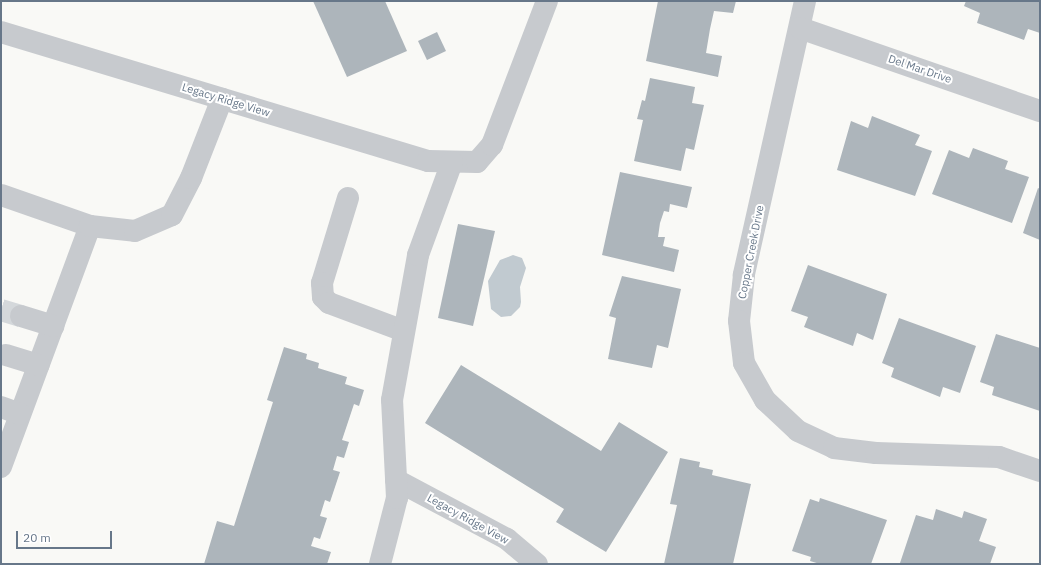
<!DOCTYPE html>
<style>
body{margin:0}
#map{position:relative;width:1041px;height:565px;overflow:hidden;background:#f9f9f6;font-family:"IBM Plex Sans",sans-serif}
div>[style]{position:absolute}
.water>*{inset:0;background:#c1cad0}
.building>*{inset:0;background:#adb5bb}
.minor-tunnel>*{height:22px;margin-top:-11px;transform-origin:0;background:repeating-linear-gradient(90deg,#d4d8db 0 22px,transparent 0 33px)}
.minor>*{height:22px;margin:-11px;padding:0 11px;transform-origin:11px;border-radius:11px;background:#c7cace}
span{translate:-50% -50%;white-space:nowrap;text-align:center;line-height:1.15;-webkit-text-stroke:4px #fff;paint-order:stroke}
.street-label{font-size:11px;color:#677789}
.frame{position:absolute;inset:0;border:2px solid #677789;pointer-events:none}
.scale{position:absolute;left:16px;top:531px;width:96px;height:18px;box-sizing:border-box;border:2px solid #677789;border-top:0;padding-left:5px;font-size:12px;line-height:14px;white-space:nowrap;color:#677789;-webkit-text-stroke:3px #fff;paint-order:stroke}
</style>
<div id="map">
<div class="water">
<div style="clip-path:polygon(513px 255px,522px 258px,526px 268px,520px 287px,521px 302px,520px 307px,511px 316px,501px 317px,491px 309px,488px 281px,500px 260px)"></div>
</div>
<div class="building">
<div style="clip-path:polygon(313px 1px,385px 1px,407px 51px,347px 77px)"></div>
<div style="clip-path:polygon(658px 1px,736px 1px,733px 13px,714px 11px,710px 29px,706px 53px,722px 56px,718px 77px,646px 61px)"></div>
<div style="clip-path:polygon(966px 1px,1040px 1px,1040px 33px,1028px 29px,1024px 40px,977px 23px,980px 13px,964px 6px)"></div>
<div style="clip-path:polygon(437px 32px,446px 51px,427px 60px,418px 41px)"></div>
<div style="clip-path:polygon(650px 78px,695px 87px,692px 103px,704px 105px,694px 150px,686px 148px,681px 171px,634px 161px,643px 120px,637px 119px,642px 100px,645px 101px)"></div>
<div style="clip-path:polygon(872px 116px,920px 135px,915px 145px,932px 151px,915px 196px,837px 170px,851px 121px,868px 128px)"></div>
<div style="clip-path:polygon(973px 148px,1008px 161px,1005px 169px,1029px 177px,1012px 223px,932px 194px,949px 150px,969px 158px)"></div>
<div style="clip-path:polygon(620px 172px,692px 187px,687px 208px,670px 204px,669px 212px,664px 211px,660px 223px,658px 237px,665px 237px,663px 246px,679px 250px,674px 272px,602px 255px)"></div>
<div style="clip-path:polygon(1038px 188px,1040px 189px,1040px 240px,1023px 233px)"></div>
<div style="clip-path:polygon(458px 224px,495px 231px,473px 326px,438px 318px)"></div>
<div style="clip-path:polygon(808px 265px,887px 294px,873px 340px,857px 333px,853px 346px,804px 327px,808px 317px,791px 311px)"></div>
<div style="clip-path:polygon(622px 276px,681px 289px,668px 348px,657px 345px,652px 368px,608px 359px,616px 318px,609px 316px)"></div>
<div style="clip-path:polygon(899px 318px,976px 346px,960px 393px,943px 387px,940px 397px,891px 377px,894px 368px,882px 363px)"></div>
<div style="clip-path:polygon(996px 334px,1040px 348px,1040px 411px,992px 395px,994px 387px,980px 382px)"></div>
<div style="clip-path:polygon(284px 347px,307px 354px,306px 359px,319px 363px,318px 368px,347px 377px,345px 384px,364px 390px,359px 406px,354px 404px,342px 440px,349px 442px,344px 458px,337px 456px,333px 470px,340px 472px,330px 502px,325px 500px,320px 516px,327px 518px,320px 539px,314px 537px,311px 546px,331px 552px,327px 564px,204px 564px,217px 521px,234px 526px,273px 402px,267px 400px)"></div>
<div style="clip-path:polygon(461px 365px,601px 451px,619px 422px,668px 452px,606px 552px,556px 522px,564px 509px,425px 423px)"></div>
<div style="clip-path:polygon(680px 458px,700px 462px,699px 467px,713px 470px,712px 475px,751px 484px,733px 564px,664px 564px,677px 505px,670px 504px)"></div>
<div style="clip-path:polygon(820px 498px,887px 520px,871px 564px,820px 564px,810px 561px,811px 557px,792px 551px,810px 499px,819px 502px)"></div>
<div style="clip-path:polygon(936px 509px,962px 518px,964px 511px,987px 519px,979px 541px,996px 547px,990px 564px,900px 563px,916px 515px,933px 520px)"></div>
</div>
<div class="minor-tunnel">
<div style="left:1px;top:310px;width:21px;rotate:17deg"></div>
</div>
<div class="minor">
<div style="left:805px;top:1px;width:281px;rotate:102.6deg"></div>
<div style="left:744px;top:275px;width:46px;rotate:96.2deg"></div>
<div style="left:739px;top:321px;width:42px;rotate:83.2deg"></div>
<div style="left:744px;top:363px;width:43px;rotate:60.4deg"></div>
<div style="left:765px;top:400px;width:45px;rotate:43.2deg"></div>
<div style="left:798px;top:431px;width:40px;rotate:25deg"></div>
<div style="left:834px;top:448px;width:42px;rotate:6.8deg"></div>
<div style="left:876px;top:453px;width:123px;rotate:1.9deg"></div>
<div style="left:999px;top:457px;width:43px;rotate:18.9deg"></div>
<div style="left:800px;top:28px;width:254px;rotate:19.1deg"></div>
<div style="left:1px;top:32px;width:446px;rotate:16.8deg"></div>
<div style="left:428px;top:161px;width:49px;rotate:1.2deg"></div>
<div style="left:477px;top:162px;width:23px;rotate:-49deg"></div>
<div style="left:492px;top:145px;width:154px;rotate:-69.1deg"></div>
<div style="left:1px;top:195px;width:94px;rotate:19.2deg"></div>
<div style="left:90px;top:226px;width:257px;rotate:110.3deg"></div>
<div style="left:348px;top:198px;width:89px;rotate:107deg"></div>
<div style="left:322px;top:283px;width:14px;rotate:86deg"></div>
<div style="left:323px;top:297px;width:8px;rotate:45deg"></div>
<div style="left:329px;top:303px;width:80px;rotate:20.5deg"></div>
<div style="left:90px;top:226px;width:45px;rotate:6.3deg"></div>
<div style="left:135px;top:231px;width:40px;rotate:-23.4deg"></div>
<div style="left:172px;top:215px;width:42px;rotate:-62.8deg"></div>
<div style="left:191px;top:178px;width:85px;rotate:-68.6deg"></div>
<div style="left:21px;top:316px;width:34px;rotate:17deg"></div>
<div style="left:6px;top:355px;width:34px;rotate:17deg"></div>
<div style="left:1px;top:407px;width:20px;rotate:20deg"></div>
<div style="left:396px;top:480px;width:126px;rotate:28deg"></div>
<div style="left:507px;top:539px;width:39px;rotate:40deg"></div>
<div style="left:380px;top:564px;width:68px;rotate:-75.6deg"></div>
<div style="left:397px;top:498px;width:98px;rotate:-92.9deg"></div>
<div style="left:392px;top:400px;width:147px;rotate:-79.8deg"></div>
<div style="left:418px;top:255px;width:99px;rotate:-69.9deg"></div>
</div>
<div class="street-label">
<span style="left:920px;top:69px;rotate:19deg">Del Mar Drive</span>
<span style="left:226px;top:100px;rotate:17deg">Legacy Ridge View</span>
<span style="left:751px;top:252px;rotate:-79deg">Copper Creek Drive</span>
<span style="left:468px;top:519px;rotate:29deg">Legacy Ridge View</span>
</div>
<div class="frame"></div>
<div class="scale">20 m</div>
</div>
